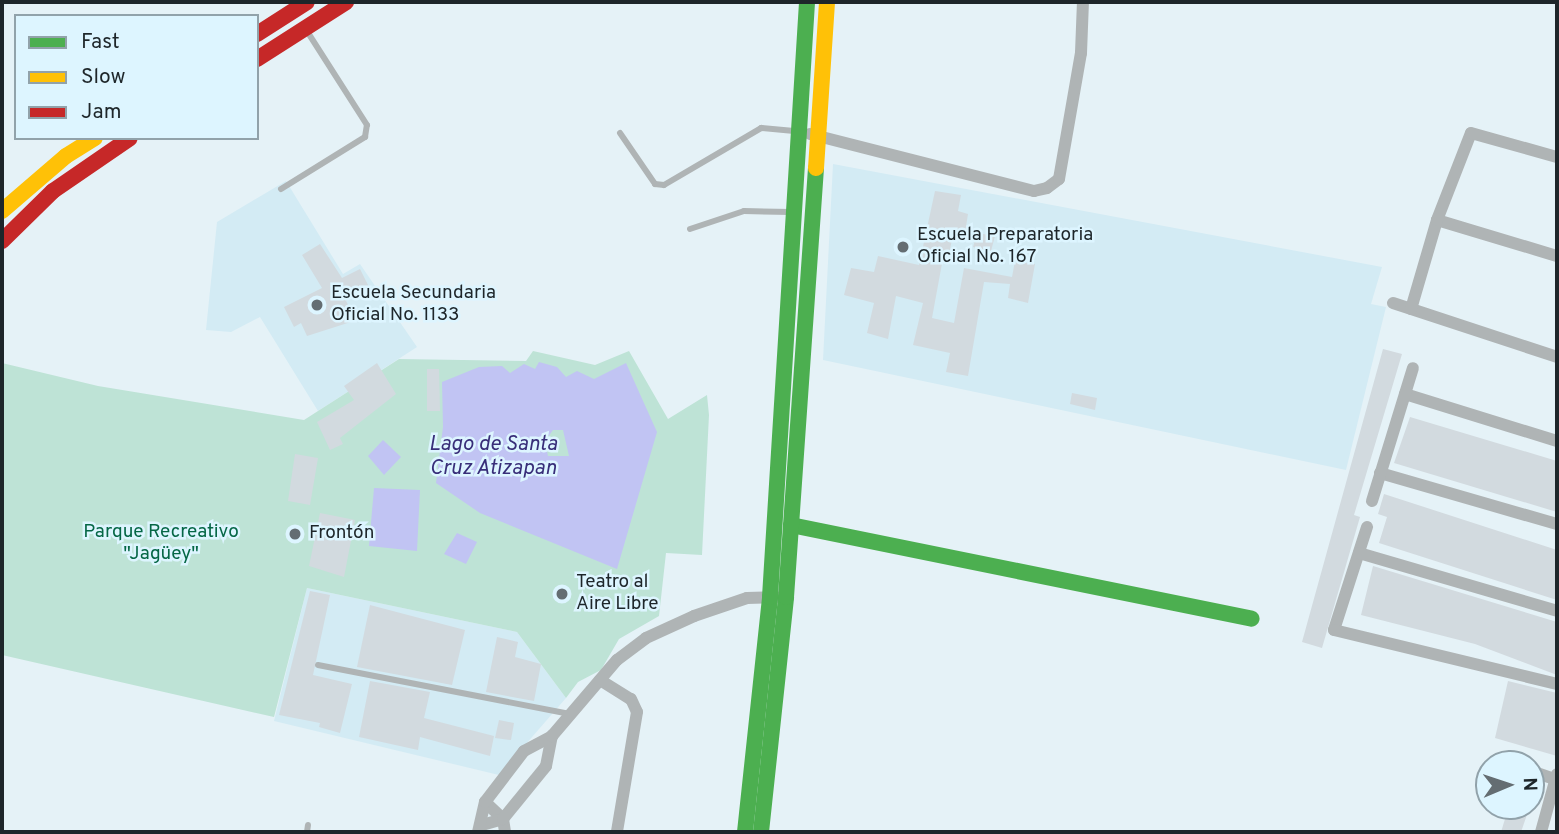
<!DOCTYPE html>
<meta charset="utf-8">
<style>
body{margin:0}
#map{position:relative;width:1559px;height:834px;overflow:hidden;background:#e5f2f7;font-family:Overpass,sans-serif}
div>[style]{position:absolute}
.built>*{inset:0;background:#d3ebf4}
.green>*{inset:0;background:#bee3d6}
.water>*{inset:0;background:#c1c4f3}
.building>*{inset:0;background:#d2dadf}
.lane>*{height:6px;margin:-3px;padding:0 3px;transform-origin:3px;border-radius:3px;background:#afb4b5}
.street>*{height:12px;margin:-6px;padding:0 6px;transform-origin:6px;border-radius:6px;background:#afb4b5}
.fast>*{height:16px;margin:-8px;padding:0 8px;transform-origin:8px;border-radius:8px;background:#4caf50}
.slow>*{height:16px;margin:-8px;padding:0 8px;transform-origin:8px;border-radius:8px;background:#ffc107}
.jam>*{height:16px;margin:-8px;padding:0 8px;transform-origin:8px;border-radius:8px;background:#c62828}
.dots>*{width:19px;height:19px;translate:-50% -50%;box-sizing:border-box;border:4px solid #ddf5ff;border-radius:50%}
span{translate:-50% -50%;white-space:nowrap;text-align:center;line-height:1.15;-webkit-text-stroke:5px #ddf5ff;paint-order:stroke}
.poi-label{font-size:19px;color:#1e262a}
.left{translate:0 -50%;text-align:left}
.park-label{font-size:19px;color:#056746}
.water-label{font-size:21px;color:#382e79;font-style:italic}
.frame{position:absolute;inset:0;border:4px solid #1e262a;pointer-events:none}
.legend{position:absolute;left:14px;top:14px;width:245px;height:126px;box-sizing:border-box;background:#ddf5ff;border:2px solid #91a2aa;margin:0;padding:9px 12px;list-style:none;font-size:21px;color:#1e262a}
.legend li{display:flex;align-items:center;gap:14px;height:35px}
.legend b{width:35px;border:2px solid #91a2aa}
.north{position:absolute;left:1475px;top:750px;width:70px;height:70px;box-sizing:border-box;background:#ddf5ff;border:2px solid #91a2aa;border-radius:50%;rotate:88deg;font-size:19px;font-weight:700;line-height:28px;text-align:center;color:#1e262a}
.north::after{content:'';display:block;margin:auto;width:24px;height:32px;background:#646d72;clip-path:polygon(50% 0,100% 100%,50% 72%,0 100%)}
</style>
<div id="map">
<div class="built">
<div style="clip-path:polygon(833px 164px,1382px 267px,1371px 304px,1386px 307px,1346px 470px,823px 360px)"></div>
<div style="clip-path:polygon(286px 181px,343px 274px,360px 264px,417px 347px,318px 411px,260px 317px,231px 332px,206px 330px,217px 222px)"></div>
<div style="clip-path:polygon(307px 588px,517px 632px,566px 698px,499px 775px,274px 721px)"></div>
</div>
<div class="green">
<div style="clip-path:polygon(533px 351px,595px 365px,629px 351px,668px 419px,707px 395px,709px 415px,702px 555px,666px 553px,659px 616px,619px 639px,601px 670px,578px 682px,566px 698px,517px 632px,307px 588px,274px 717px,2px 655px,2px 363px,98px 386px,304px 420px,399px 359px,526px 361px)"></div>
</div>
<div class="water">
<div style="clip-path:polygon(evenodd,539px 362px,557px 367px,566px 377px,577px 371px,594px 379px,626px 363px,657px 432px,617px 569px,480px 513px,436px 483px,443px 427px,442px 382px,479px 367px,502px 366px,510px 373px,524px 364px,535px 369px,539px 362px,553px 430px,563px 430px,569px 456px,548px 456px,545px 441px,553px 430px)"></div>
<div style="clip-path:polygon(383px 440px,401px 457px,384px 475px,368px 456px)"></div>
<div style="clip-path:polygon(374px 488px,420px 490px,417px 551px,369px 546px)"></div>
<div style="clip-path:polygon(457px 533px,477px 542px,466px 564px,444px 554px)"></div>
</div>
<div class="building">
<div style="clip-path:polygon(935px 191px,961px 195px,958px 211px,968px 214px,965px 233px,954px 230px,948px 259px,943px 258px,932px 318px,954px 323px,964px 268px,1012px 277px,1015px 261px,1035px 264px,1028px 303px,1008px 298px,1010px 284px,984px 282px,968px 376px,946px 372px,950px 353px,913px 345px,923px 303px,896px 296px,888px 339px,867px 333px,874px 303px,844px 295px,851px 268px,874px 272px,878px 256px,919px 265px)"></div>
<div style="clip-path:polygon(977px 233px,995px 236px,991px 251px,973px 247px)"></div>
<div style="clip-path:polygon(320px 244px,342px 278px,360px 269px,370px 289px,346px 301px,357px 320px,307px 336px,301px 323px,294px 327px,284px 307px,322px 288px,302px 255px)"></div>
<div style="clip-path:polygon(1383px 349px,1402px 354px,1354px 515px,1360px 517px,1322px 648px,1302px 642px)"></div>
<div style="clip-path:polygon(377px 363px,396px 394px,340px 438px,343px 444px,330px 450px,317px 422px,354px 400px,344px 386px)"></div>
<div style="clip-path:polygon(427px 369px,439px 369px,440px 411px,427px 411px)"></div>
<div style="clip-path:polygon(1072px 393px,1097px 398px,1095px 410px,1070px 404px)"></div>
<div style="clip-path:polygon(1410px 417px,1557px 461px,1557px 512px,1394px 463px)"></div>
<div style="clip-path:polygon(295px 454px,318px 458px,310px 505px,288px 501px)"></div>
<div style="clip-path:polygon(1384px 494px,1557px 550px,1557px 600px,1379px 543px,1387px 517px,1378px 514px)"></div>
<div style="clip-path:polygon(320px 513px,355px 520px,344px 577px,309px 566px)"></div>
<div style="clip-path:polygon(1373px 566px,1557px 622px,1557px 675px,1475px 644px,1361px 615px)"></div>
<div style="clip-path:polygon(310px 591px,330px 595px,313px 675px,352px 684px,340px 733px,319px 727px,320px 723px,279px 715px)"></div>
<div style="clip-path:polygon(370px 605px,465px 630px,452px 685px,357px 667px)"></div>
<div style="clip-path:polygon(497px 637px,518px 642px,515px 657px,541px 664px,534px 701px,486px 692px)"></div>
<div style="clip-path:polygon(370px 681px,430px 692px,424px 718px,494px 736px,490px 756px,420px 737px,418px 750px,359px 737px)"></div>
<div style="clip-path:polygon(1508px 681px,1557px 693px,1557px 756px,1495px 738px)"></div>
<div style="clip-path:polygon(499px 720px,514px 723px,511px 740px,495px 738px)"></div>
<div style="clip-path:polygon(1509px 806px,1530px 806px,1521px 832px,1501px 832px)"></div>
</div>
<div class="lane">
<div style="left:620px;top:133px;width:62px;rotate:55.5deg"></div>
<div style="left:655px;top:184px;width:9px;rotate:6deg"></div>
<div style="left:664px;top:185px;width:113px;rotate:-30.4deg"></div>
<div style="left:761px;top:128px;width:36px;rotate:5deg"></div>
<div style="left:281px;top:189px;width:99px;rotate:-31.8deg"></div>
<div style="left:365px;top:137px;width:12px;rotate:-81deg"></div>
<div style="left:367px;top:125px;width:112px;rotate:-122.6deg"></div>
<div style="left:690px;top:229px;width:57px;rotate:-18.4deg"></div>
<div style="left:744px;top:211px;width:47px;rotate:1.2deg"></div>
<div style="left:318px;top:665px;width:258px;rotate:11deg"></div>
<div style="left:307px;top:832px;width:7px;rotate:-82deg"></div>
</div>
<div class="street">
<div style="left:810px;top:134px;width:231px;rotate:14.3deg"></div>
<div style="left:1034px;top:191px;width:13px;rotate:-13deg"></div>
<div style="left:1047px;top:188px;width:15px;rotate:-37deg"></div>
<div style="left:1059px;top:179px;width:128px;rotate:-80.1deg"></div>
<div style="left:1081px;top:53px;width:51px;rotate:-87.8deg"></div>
<div style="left:1437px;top:220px;width:125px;rotate:16.7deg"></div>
<div style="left:1393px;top:303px;width:173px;rotate:18.2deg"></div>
<div style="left:1411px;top:309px;width:93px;rotate:-73.7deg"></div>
<div style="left:1437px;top:220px;width:93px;rotate:-68.7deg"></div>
<div style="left:1471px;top:133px;width:89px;rotate:15.6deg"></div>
<div style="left:1405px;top:394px;width:159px;rotate:17.2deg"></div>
<div style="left:1380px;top:473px;width:184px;rotate:16.1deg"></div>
<div style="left:1372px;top:501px;width:139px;rotate:-72.9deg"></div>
<div style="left:1367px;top:527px;width:108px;rotate:107.8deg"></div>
<div style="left:1334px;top:630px;width:229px;rotate:13.6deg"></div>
<div style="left:1359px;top:553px;width:206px;rotate:16.3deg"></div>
<div style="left:600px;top:680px;width:36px;rotate:32deg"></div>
<div style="left:631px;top:699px;width:14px;rotate:65deg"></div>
<div style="left:637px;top:712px;width:122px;rotate:99.5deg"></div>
<div style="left:1496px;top:760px;width:14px;rotate:17deg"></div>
<div style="left:1531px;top:771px;width:28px;rotate:19deg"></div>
<div style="left:485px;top:802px;width:25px;rotate:43deg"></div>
<div style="left:503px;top:819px;width:13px;rotate:81deg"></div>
<div style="left:482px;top:825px;width:22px;rotate:-16deg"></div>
<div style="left:503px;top:819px;width:68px;rotate:-50.9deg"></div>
<div style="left:546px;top:766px;width:31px;rotate:-79deg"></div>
<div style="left:478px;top:832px;width:31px;rotate:-77deg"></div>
<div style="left:485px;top:802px;width:64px;rotate:-52.6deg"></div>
<div style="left:524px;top:751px;width:32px;rotate:-28deg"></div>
<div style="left:552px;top:736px;width:100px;rotate:-49.5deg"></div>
<div style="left:617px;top:660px;width:36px;rotate:-37deg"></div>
<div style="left:646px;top:638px;width:53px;rotate:-24.6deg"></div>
<div style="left:694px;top:616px;width:56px;rotate:-18.8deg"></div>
<div style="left:747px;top:598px;width:29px;rotate:-2deg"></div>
<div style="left:1541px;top:832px;width:60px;rotate:-74.6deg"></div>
</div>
<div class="fast">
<div style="left:791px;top:525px;width:470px;rotate:11.5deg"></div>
<div style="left:745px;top:832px;width:236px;rotate:-83.9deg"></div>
<div style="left:770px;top:597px;width:596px;rotate:-86.44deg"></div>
<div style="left:761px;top:832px;width:236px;rotate:-83.9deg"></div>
<div style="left:786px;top:597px;width:430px;rotate:-86deg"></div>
</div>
<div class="slow">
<div style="left:816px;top:168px;width:166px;rotate:-86.2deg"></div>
<div style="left:2px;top:211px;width:84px;rotate:-40.7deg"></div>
<div style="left:66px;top:156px;width:34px;rotate:-32deg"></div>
</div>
<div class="jam">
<div style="left:257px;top:34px;width:59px;rotate:-32.6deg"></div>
<div style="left:257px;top:59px;width:106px;rotate:-32.6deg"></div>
<div style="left:2px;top:241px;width:71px;rotate:-44.4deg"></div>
<div style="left:53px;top:191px;width:93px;rotate:-34.5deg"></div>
</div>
<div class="dots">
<div style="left:903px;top:247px;background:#646d72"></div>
<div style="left:317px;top:305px;background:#646d72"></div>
<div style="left:295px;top:534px;background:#646d72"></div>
<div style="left:562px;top:594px;background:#646d72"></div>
</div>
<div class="poi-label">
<span class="left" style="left:917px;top:247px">Escuela Preparatoria<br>Oficial No. 167</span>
<span class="left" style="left:331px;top:305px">Escuela Secundaria<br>Oficial No. 1133</span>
<span class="left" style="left:309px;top:534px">Frontón</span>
<span class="left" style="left:576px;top:594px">Teatro al<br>Aire Libre</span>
</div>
<div class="park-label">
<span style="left:161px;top:544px">Parque Recreativo<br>"Jagüey"</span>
</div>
<div class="water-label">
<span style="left:493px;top:457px">Lago de Santa<br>Cruz Atizapan</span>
</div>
<div class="frame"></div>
<ul class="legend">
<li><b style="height:9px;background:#4caf50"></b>Fast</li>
<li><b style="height:9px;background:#ffc107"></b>Slow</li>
<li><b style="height:9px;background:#c62828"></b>Jam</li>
</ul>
<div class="north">N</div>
</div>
